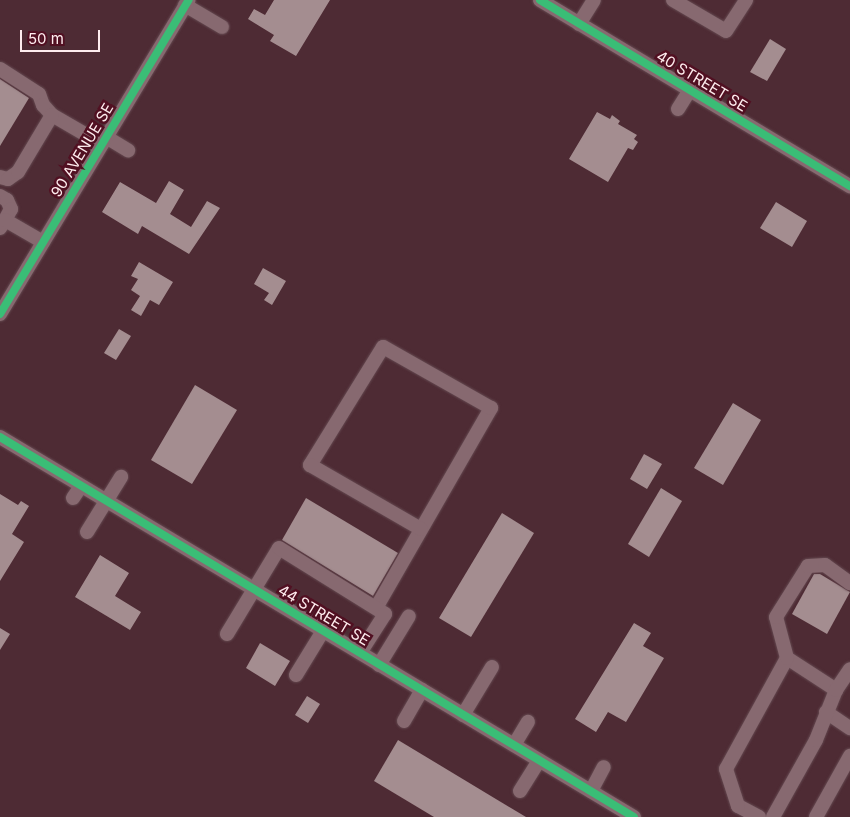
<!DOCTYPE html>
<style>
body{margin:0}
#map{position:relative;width:850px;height:817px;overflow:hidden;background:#4e2b34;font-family:Inter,sans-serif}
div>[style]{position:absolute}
.building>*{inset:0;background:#a48d90}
.roads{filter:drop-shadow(0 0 1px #644950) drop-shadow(0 0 1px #644950)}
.minor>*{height:14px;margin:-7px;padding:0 7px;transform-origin:7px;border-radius:7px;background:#876970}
.cycleway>*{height:8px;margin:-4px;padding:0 4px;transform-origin:4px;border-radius:4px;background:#3abd76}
span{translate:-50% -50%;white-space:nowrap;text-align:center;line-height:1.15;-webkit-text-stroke:5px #511022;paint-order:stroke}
.street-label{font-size:15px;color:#feecee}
.scale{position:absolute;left:20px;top:30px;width:80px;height:22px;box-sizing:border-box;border:2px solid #feecee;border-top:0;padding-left:6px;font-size:15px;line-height:18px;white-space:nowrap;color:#feecee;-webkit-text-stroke:4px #511022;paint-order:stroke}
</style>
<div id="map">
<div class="building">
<div style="clip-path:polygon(274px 0,330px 0,296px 56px,270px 41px,274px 35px,248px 19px,254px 9px,265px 15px)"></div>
<div style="clip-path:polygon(770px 39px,786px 49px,767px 81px,750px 72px)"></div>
<div style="clip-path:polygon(0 79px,29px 98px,0 146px)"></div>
<div style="clip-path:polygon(597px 112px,610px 119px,612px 115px,620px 121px,618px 124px,637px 135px,634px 139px,638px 142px,633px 150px,628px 148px,608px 182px,569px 159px)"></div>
<div style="clip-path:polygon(169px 181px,184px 190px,170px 214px,191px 227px,207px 201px,220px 208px,189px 254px,142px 226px,138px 234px,102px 212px,120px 182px,156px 203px)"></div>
<div style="clip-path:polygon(776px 202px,807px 221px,792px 247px,760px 228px)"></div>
<div style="clip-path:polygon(139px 262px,173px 282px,159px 305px,150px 300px,141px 316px,131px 310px,140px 296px,131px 290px,138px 279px,131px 276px)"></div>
<div style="clip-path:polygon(263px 268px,286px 281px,272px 305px,264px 300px,269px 293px,254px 284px)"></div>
<div style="clip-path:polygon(119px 329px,131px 336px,116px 360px,104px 353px)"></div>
<div style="clip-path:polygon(195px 385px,237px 410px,192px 484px,151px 460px)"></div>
<div style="clip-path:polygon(733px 403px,761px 420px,723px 485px,694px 468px)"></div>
<div style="clip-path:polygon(644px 454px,662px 464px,647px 489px,630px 479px)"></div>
<div style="clip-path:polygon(661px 488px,682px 501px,649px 557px,628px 544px)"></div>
<div style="clip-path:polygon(0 494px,18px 505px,21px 501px,29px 506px,12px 534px,24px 542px,0 581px)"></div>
<div style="clip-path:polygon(306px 498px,398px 553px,373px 596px,282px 540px)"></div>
<div style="clip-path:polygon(502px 513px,534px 533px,471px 637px,439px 618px)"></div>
<div style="clip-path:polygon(100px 555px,129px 573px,115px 596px,141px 612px,130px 630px,75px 597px)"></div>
<div style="clip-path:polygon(814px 574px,820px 574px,850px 592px,827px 634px,792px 614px)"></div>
<div style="clip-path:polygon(634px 623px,651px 633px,643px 646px,664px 658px,626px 722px,608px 712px,596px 732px,575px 719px)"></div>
<div style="clip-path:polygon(0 628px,10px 634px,0 650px)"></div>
<div style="clip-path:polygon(260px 643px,290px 661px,275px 686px,246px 668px)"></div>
<div style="clip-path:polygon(307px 696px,320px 704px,308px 723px,295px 715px)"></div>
<div style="clip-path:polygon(398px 740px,526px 817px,434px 817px,374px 781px)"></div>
</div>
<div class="roads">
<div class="minor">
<div style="left:540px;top:0;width:362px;rotate:31deg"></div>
<div style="left:673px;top:0;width:61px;rotate:30.3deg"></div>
<div style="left:726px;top:31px;width:37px;rotate:-57deg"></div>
<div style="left:185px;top:5px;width:43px;rotate:30.7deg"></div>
<div style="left:579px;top:24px;width:28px;rotate:-58deg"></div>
<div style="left:0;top:69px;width:46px;rotate:32.7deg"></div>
<div style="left:39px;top:94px;width:12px;rotate:70deg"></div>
<div style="left:43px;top:105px;width:13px;rotate:48deg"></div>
<div style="left:52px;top:115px;width:58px;rotate:30.1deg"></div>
<div style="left:678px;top:109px;width:22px;rotate:-58deg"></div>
<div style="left:106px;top:137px;width:26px;rotate:31deg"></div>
<div style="left:0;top:177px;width:8px;rotate:14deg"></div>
<div style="left:8px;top:179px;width:12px;rotate:-35deg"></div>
<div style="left:18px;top:172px;width:66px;rotate:-59.2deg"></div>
<div style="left:0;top:196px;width:8px;rotate:30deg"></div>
<div style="left:7px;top:200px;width:10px;rotate:66deg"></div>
<div style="left:11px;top:209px;width:13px;rotate:119deg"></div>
<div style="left:0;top:228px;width:9px;rotate:-58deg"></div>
<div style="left:5px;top:220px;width:44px;rotate:30.1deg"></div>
<div style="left:0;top:314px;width:366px;rotate:-59deg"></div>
<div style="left:0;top:437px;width:739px;rotate:30.94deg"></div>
<div style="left:73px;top:498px;width:14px;rotate:-56deg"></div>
<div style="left:87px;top:532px;width:65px;rotate:-58.3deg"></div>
<div style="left:376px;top:608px;width:231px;rotate:-60.1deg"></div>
<div style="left:491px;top:408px;width:124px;rotate:-150.5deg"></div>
<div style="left:383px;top:347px;width:139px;rotate:121.7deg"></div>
<div style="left:310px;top:465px;width:128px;rotate:30deg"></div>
<div style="left:227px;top:634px;width:100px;rotate:-58.8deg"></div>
<div style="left:279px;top:548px;width:125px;rotate:31.9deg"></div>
<div style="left:385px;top:614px;width:46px;rotate:122.7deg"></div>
<div style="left:787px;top:658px;width:59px;rotate:33.1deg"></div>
<div style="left:379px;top:665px;width:57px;rotate:-58.5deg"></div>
<div style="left:296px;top:675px;width:52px;rotate:-58.5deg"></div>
<div style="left:826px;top:712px;width:29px;rotate:34deg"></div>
<div style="left:463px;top:715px;width:56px;rotate:-58.9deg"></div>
<div style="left:404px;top:721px;width:36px;rotate:-60deg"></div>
<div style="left:514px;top:745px;width:27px;rotate:-59deg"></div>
<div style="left:520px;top:791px;width:36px;rotate:-58deg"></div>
<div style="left:591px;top:791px;width:27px;rotate:-62deg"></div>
<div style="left:759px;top:817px;width:24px;rotate:-152deg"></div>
<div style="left:738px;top:806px;width:39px;rotate:-108deg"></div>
<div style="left:726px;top:769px;width:127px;rotate:-61.2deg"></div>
<div style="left:787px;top:658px;width:42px;rotate:-105deg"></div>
<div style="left:776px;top:617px;width:60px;rotate:-57.9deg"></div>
<div style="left:808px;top:566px;width:17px;rotate:-3deg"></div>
<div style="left:825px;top:565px;width:31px;rotate:36deg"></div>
<div style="left:773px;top:817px;width:88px;rotate:-60.8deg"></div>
<div style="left:816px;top:740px;width:54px;rotate:-68.2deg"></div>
<div style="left:836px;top:690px;width:25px;rotate:-56deg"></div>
<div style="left:816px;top:817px;width:70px;rotate:-60.9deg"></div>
</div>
</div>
<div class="cycleway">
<div style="left:540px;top:0;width:362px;rotate:31deg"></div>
<div style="left:0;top:314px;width:366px;rotate:-59deg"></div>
<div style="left:0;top:437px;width:739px;rotate:30.94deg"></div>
</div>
<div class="street-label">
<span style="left:702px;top:81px;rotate:31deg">40 STREET SE</span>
<span style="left:82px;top:150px;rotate:-59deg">90 AVENUE SE</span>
<span style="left:324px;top:615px;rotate:31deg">44 STREET SE</span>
</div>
<div class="scale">50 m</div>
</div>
